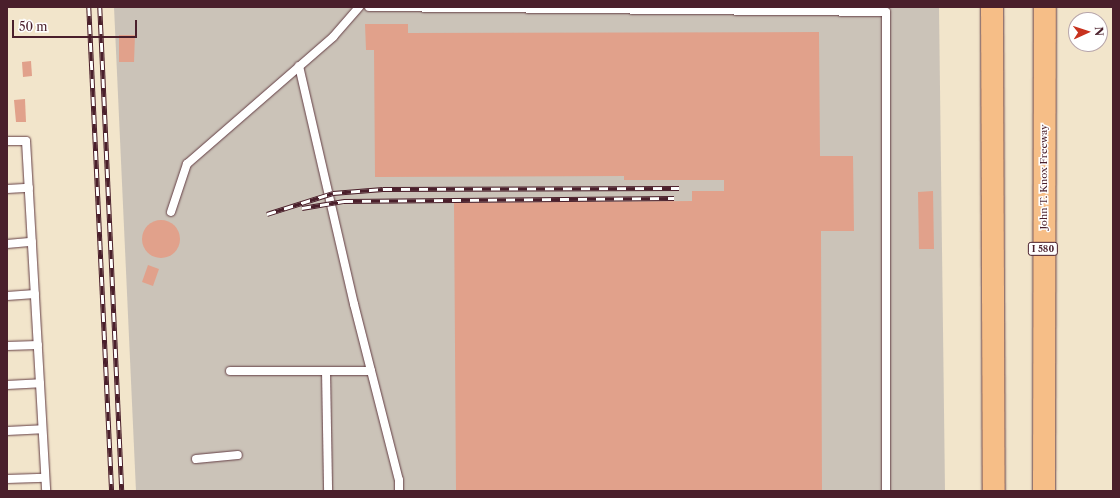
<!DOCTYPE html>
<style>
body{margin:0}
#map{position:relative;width:1120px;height:498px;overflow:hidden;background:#f2e5cb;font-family:"Libre Caslon Text",serif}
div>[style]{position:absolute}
.industrial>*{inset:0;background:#cbc3b8}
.building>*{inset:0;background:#e1a18b}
.round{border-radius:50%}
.roads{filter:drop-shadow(0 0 1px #633d43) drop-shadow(0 0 1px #633d43)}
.service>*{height:8px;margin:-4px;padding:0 4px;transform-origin:4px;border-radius:4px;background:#fff}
.motorway>*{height:22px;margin:-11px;padding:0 11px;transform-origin:11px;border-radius:11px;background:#f6be87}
.rail>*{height:4.5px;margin-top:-2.25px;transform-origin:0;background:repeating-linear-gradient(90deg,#fff 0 9px,#4a1f2b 0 18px);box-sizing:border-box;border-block:1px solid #4a1f2b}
span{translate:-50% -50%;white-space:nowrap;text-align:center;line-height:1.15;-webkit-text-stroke:3px #fff;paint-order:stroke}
.shield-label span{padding:1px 3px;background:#fff;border:1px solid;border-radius:3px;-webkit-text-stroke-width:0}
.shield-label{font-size:9px;color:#4a1f2b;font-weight:700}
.street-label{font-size:10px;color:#4a1f2b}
.frame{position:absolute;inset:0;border:8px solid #4a1f2b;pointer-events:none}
.north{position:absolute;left:1068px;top:12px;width:40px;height:40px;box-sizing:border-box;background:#fff;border:1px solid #b7a5aa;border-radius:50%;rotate:87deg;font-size:11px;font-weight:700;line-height:16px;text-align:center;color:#4a1f2b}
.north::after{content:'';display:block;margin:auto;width:14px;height:18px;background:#c8321e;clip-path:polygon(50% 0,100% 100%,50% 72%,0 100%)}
.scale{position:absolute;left:12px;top:20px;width:125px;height:18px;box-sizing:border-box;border:2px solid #4a1f2b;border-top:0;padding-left:5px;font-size:12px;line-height:14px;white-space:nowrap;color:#4a1f2b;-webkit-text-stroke:3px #fff;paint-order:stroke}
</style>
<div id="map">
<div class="industrial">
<div style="clip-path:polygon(114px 7px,939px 7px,945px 491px,136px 491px)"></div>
</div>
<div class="building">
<div style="clip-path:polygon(365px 24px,408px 24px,408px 33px,819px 32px,820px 156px,853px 156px,854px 231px,821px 231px,822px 491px,456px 491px,454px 203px,692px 201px,692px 191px,724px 191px,724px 180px,624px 180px,624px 176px,375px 177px,374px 50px,366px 50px)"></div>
<div style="clip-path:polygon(119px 35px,135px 35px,134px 62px,119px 62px)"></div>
<div style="clip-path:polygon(31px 61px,32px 76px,23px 77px,22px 62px)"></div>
<div style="clip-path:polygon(25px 99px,26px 122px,16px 122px,14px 100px)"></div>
<div style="clip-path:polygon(933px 191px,934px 249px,919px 249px,918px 192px)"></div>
<div class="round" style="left:142px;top:220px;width:38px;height:38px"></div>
<div style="clip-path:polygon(148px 265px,159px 269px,153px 286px,142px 282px)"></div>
</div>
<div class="roads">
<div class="service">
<div style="left:369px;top:7px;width:517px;rotate:0.55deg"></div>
<div style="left:886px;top:12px;width:479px;rotate:90deg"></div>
<div style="left:299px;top:66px;width:244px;rotate:77deg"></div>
<div style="left:354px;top:304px;width:182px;rotate:75.7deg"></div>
<div style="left:399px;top:480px;width:11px;rotate:90deg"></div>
<div style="left:7px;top:141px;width:19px"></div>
<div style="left:26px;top:141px;width:351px;rotate:86.7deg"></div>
<div style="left:7px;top:189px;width:22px;rotate:-3deg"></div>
<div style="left:171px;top:212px;width:51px;rotate:-71.6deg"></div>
<div style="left:187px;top:164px;width:194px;rotate:-41deg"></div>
<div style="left:333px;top:37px;width:40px;rotate:-49deg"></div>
<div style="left:7px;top:244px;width:25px;rotate:-5deg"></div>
<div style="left:7px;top:296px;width:28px;rotate:-4deg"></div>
<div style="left:7px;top:346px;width:31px;rotate:-2deg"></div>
<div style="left:230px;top:371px;width:141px"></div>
<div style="left:326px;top:371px;width:120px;rotate:89deg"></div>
<div style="left:7px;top:385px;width:33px;rotate:-3deg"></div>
<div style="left:7px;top:431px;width:35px;rotate:-3deg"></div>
<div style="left:196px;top:459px;width:42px;rotate:-5.4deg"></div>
<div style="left:7px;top:479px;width:38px;rotate:-2deg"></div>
</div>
<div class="motorway">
<div style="left:992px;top:7px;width:484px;rotate:89.8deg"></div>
<div style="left:1044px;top:491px;width:484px;rotate:-89.9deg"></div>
</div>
</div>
<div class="rail">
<div style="left:89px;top:7px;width:485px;rotate:87.3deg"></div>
<div style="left:100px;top:7px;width:484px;rotate:87.4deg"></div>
<div style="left:302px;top:208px;width:43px;rotate:-9.5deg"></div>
<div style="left:344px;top:201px;width:330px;rotate:-0.5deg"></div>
<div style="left:267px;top:214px;width:69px;rotate:-17.7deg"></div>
<div style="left:333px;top:193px;width:50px;rotate:-4.6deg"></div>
<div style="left:383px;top:189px;width:296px;rotate:-0.2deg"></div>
</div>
<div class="shield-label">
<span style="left:1043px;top:249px">I 580</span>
</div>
<div class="street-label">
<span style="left:1044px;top:177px;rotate:-90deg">John T. Knox Freeway</span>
</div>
<div class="frame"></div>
<div class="north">N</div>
<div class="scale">50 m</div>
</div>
